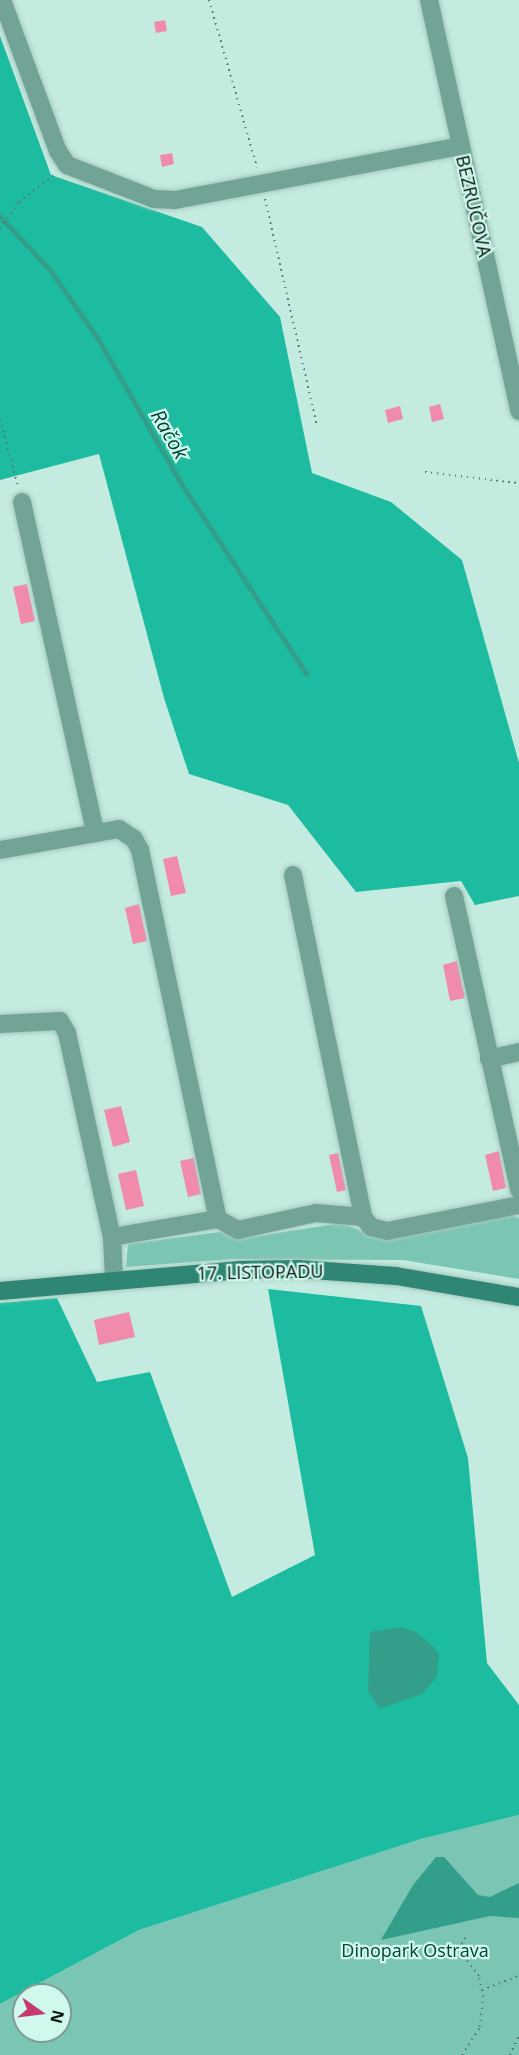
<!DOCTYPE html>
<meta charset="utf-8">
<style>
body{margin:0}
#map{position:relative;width:519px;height:2055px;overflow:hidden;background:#c4ebe0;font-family:"Open Sans",sans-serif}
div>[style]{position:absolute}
.green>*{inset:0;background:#7ac5b3}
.forest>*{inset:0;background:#1dbca1}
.water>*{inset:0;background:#339f8a}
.stream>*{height:4.5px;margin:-2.25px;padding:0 2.25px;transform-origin:2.25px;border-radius:2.25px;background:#339f8a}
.building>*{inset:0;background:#f18bab}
.path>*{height:2px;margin-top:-1px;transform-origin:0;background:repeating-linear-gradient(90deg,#5c756e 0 1.5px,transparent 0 6px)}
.roads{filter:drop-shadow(0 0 2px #a5c8bf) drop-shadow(0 0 2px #a5c8bf)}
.street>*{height:18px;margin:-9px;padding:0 9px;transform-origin:9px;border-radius:9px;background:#71a497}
.secondary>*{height:18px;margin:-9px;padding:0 9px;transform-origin:9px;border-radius:9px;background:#2f8674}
span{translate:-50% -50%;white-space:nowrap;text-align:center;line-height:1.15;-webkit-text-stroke:4.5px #d1f8ed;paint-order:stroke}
.street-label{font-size:18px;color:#051310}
.park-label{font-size:18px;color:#024439}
.water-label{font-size:20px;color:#004035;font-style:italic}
.north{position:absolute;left:12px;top:1983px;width:60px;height:60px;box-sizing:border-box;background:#d1f8ed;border:2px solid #7f9c95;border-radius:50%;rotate:104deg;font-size:16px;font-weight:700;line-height:24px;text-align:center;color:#051310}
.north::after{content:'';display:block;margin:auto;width:21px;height:27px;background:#c53b71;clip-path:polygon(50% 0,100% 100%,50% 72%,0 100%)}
</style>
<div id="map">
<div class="green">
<div style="clip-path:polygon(509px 1214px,519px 1218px,519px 1279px,403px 1260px,232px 1259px,126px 1267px,128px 1244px,220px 1232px,250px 1237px,342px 1223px,383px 1240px)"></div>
<div style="clip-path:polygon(evenodd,519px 1815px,519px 2055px,0 2055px,0 2004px,139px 1930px,421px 1839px,519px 1815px,24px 1995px,60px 1995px,60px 2031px,24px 2031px,24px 1995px)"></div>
</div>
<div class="forest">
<div style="clip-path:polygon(0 36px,51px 175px,202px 227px,280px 317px,312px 473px,391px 502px,462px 560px,519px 763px,519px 896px,475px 905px,461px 881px,356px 892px,288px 805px,189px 774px,164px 698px,99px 454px,0 480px)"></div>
<div style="clip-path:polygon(268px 1289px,421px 1306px,468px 1458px,487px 1663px,519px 1705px,519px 1815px,421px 1839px,139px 1930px,0 2004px,0 1303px,57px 1298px,97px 1382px,150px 1372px,232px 1597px,315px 1555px)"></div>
</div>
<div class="water">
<div style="clip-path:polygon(401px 1627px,416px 1632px,434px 1647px,439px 1655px,437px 1677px,422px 1694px,379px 1709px,368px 1691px,370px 1632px)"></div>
<div style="clip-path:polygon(436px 1857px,444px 1857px,478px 1895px,490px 1897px,519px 1883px,519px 1918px,490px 1916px,381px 1940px,413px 1885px)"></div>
</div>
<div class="stream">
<div style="left:0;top:216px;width:76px;rotate:47.1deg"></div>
<div style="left:52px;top:272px;width:83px;rotate:55.3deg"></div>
<div style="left:99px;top:340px;width:168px;rotate:60.1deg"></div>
<div style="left:183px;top:486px;width:225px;rotate:56.6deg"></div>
</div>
<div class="building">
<div style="clip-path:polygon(165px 20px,167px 31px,156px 33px,154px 22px)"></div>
<div style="clip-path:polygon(172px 153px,174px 164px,162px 167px,160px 155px)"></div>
<div style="clip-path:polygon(440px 404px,444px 419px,432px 422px,429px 407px)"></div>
<div style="clip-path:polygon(400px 406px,403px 419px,388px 423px,385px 410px)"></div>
<div style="clip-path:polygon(27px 584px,35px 621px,21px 624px,13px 587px)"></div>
<div style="clip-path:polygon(177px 856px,186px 893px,171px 896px,163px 859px)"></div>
<div style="clip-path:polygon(139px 904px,147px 941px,133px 944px,125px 908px)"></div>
<div style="clip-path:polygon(457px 961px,465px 998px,450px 1001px,443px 965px)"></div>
<div style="clip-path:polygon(121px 1106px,130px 1142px,113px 1147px,104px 1110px)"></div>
<div style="clip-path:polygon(499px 1151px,506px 1188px,493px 1191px,485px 1155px)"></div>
<div style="clip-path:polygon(338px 1153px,346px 1190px,337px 1192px,329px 1155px)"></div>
<div style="clip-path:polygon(194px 1158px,201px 1194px,188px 1197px,180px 1161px)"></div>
<div style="clip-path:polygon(136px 1170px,144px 1206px,126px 1210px,118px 1174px)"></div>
<div style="clip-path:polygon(129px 1312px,135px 1337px,99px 1345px,94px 1320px)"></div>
</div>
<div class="path">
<div style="left:209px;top:0;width:174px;rotate:74deg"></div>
<div style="left:265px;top:199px;width:233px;rotate:77.1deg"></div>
<div style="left:0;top:228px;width:32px;rotate:-54deg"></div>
<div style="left:19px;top:202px;width:46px;rotate:-37.9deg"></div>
<div style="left:0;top:419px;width:69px;rotate:75deg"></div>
<div style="left:425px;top:472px;width:95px;rotate:6.7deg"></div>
<div style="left:482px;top:1990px;width:40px;rotate:-21deg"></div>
<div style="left:462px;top:2055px;width:33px;rotate:-57deg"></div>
<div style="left:480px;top:2027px;width:30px;rotate:-84deg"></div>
<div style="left:483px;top:1997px;width:21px;rotate:-101deg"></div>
<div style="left:479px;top:1976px;width:34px;rotate:-128deg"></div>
<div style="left:458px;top:1949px;width:17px;rotate:-57deg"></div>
<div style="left:510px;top:2055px;width:21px;rotate:-65deg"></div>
</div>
<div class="roads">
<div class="street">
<div style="left:2px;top:0;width:161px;rotate:69.7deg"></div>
<div style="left:58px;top:151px;width:17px;rotate:57deg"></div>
<div style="left:67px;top:165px;width:93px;rotate:21.3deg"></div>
<div style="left:154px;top:199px;width:21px;rotate:3deg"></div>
<div style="left:175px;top:200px;width:291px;rotate:-10.7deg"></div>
<div style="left:429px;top:0;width:421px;rotate:77.6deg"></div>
<div style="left:22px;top:502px;width:338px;rotate:77.5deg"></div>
<div style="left:0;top:850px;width:121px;rotate:-10deg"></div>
<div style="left:119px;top:829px;width:18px;rotate:34deg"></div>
<div style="left:134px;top:839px;width:13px;rotate:61deg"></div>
<div style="left:140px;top:850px;width:377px;rotate:78.1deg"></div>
<div style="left:293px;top:875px;width:349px;rotate:78.4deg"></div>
<div style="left:363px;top:1217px;width:13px;rotate:51deg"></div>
<div style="left:371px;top:1227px;width:16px;rotate:14deg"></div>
<div style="left:387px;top:1231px;width:135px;rotate:-11.1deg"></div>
<div style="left:454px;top:896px;width:301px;rotate:77.5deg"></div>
<div style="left:0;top:1024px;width:60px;rotate:-2.9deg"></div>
<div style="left:60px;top:1021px;width:14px;rotate:60deg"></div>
<div style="left:67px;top:1033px;width:209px;rotate:77.6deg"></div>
<div style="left:112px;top:1237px;width:43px;rotate:87.3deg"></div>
<div style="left:489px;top:1059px;width:31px;rotate:-13deg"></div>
<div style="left:112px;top:1237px;width:108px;rotate:-9.6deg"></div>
<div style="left:218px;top:1219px;width:23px;rotate:29deg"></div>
<div style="left:238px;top:1230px;width:80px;rotate:-12.3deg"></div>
<div style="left:316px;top:1213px;width:47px;rotate:4.9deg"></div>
</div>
<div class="secondary">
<div style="left:0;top:1291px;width:239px;rotate:-5deg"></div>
<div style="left:238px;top:1270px;width:60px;rotate:-1deg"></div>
<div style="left:298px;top:1269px;width:98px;rotate:4.1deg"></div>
<div style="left:396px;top:1276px;width:125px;rotate:9.7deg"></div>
</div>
</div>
<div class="street-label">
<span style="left:474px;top:206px;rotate:77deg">BEZRUČOVA</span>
<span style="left:260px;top:1272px;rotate:-1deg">17. LISTOPADU</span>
</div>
<div class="park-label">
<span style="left:415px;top:1950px">Dinopark Ostrava</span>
</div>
<div class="water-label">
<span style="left:170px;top:434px;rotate:60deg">Račok</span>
</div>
<div class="north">N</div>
</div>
